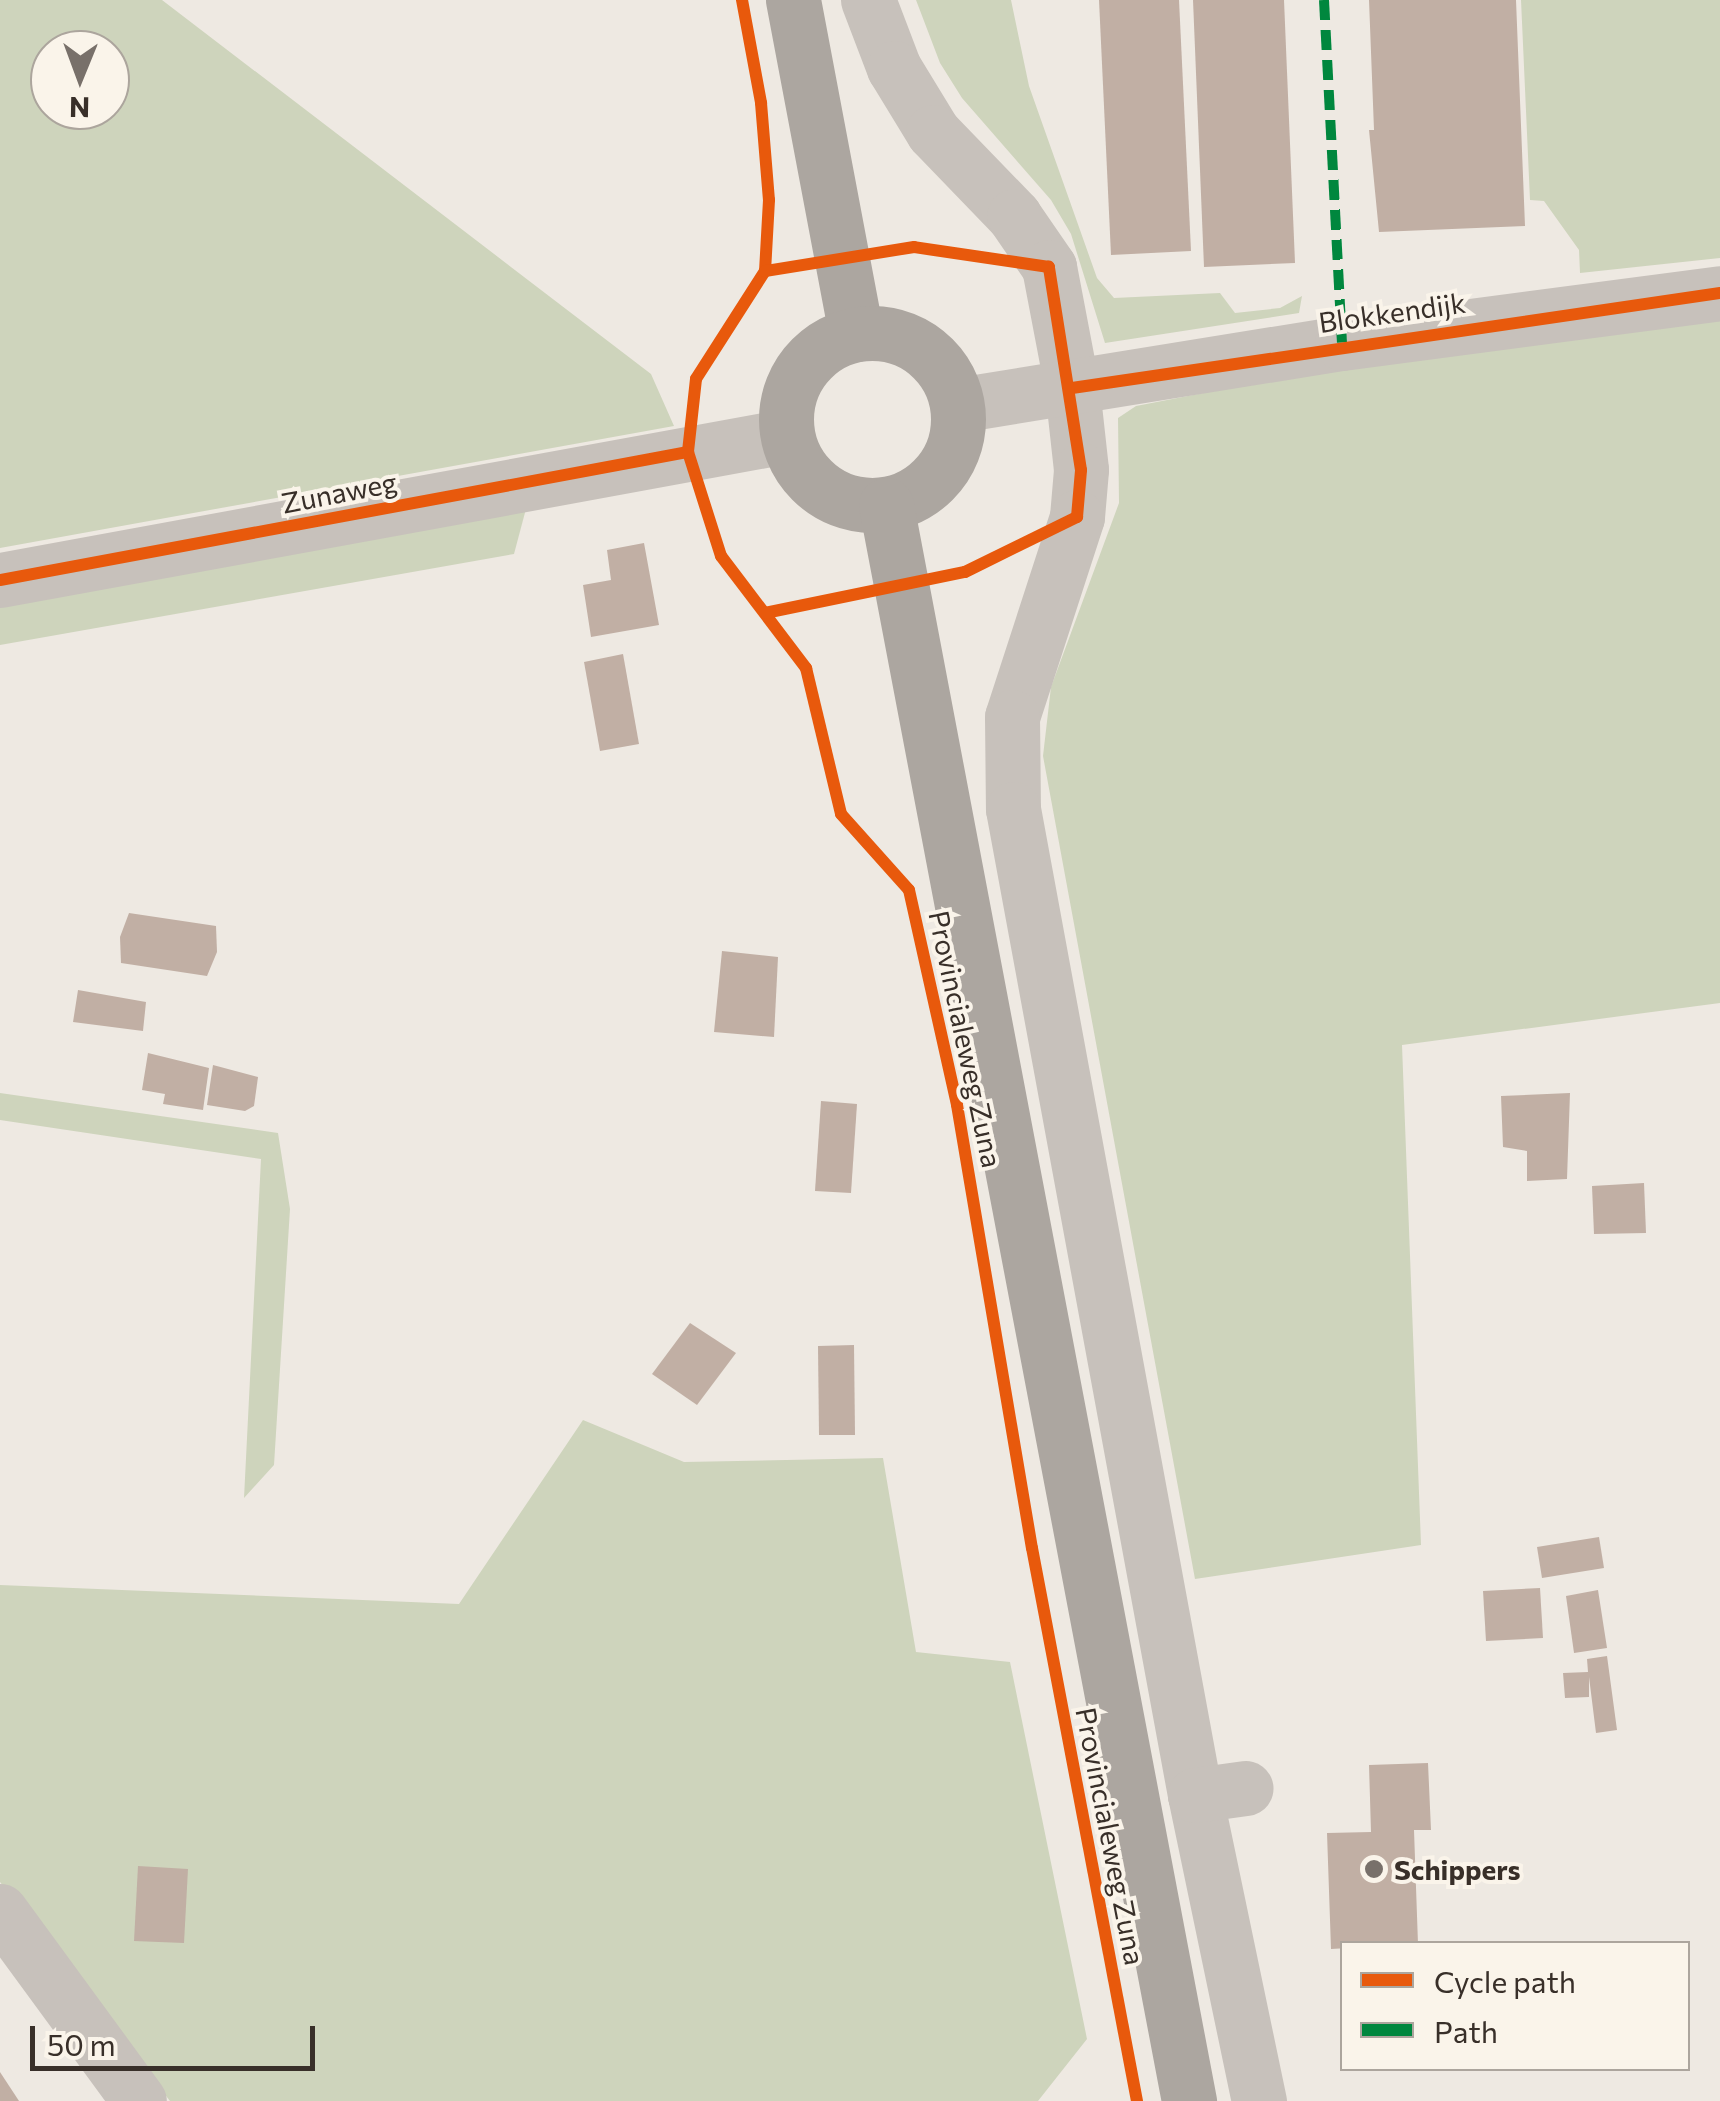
<!DOCTYPE html>
<style>
body{margin:0}
#map{position:relative;width:1720px;height:2101px;overflow:hidden;background:#eee9e2;font-family:Commissioner,sans-serif}
div>[style]{position:absolute}
.green>*{inset:0;background:#ced4bc}
.building>*{inset:0;background:#c1afa4}
.minor>*{height:55px;margin:-27.5px;padding:0 27.5px;transform-origin:27.5px;border-radius:27.5px;background:#c7c1bb}
.major>*{height:55px;margin:-27.5px;padding:0 27.5px;transform-origin:27.5px;border-radius:27.5px;background:#aca6a0}
.major>.ring{margin:-27.5px;padding:0;box-sizing:content-box;background:none;border:55px solid #aca6a0;border-radius:50%}
.quiet>*{height:10px;margin-top:-5px;transform-origin:0;background:repeating-linear-gradient(90deg,#00873e 0 20px,transparent 0 30px)}
.cycleway>*{height:12px;margin:-6px;padding:0 6px;transform-origin:6px;border-radius:6px;background:#e8590c}
.dots>*{width:28px;height:28px;translate:-50% -50%;box-sizing:border-box;border:5px solid #faf4ea;border-radius:50%}
span{translate:-50% -50%;white-space:nowrap;text-align:center;line-height:1.15;-webkit-text-stroke:8px #faf4ea;paint-order:stroke}
.street-label{font-size:28px;color:#382f29}
.poi-label{font-size:28px;color:#382f29;font-weight:700}
.left{translate:0 -50%;text-align:left}
.legend{position:absolute;left:1340px;top:1941px;width:350px;height:130px;box-sizing:border-box;background:#faf4ea;border:2px solid #aca59d;margin:0;padding:12px 18px;list-style:none;font-size:30px;color:#382f29}
.legend li{display:flex;align-items:center;gap:20px;height:50px}
.legend b{width:50px;border:2px solid #aca59d}
.north{position:absolute;left:30px;top:30px;width:100px;height:100px;box-sizing:border-box;background:#faf4ea;border:2px solid #aca59d;border-radius:50%;rotate:181deg;font-size:28px;font-weight:700;line-height:40px;text-align:center;color:#382f29}
.north::after{content:'';display:block;margin:auto;width:35px;height:45px;background:#78706a;clip-path:polygon(50% 0,100% 100%,50% 72%,0 100%)}
.scale{position:absolute;left:30px;top:2026px;width:285px;height:45px;box-sizing:border-box;border:5px solid #382f29;border-top:0;padding-left:12px;font-size:30px;line-height:35px;white-space:nowrap;color:#382f29;-webkit-text-stroke:8px #faf4ea;paint-order:stroke}
</style>
<div id="map">
<div class="green">
<div style="clip-path:polygon(evenodd,0 0,162px 0,651px 374px,674px 426px,0 548px,0 0,50px 50px,110px 50px,110px 110px,50px 110px,50px 50px)"></div>
<div style="clip-path:polygon(916px 0,1011px 0,1029px 86px,1097px 278px,1114px 298px,1220px 293px,1235px 313px,1280px 308px,1302px 296px,1299px 313px,1105px 343px,1071px 234px,1051px 200px,962px 98px,940px 63px)"></div>
<div style="clip-path:polygon(1521px 0,1720px 0,1720px 258px,1580px 273px,1579px 250px,1544px 201px,1530px 200px)"></div>
<div style="clip-path:polygon(1720px 314px,1720px 1003px,1402px 1045px,1421px 1545px,1195px 1579px,1043px 756px,1051px 687px,1119px 503px,1118px 418px,1136px 406px,1375px 360px)"></div>
<div style="clip-path:polygon(527px 505px,514px 554px,0 645px,0 599px)"></div>
<div style="clip-path:polygon(0 1093px,278px 1133px,290px 1209px,274px 1465px,244px 1498px,261px 1159px,0 1120px)"></div>
<div style="clip-path:polygon(583px 1420px,684px 1462px,883px 1458px,916px 1652px,1010px 1662px,1087px 2039px,1038px 2101px,170px 2101px,0 1882px,0 1585px,459px 1604px)"></div>
</div>
<div class="building">
<div style="clip-path:polygon(1099px 0,1179px 0,1191px 251px,1111px 255px)"></div>
<div style="clip-path:polygon(1193px 0,1284px 0,1295px 263px,1204px 267px)"></div>
<div style="clip-path:polygon(1369px 0,1516px 0,1525px 226px,1379px 232px,1369px 130px,1374px 130px)"></div>
<div style="clip-path:polygon(644px 543px,659px 625px,591px 637px,583px 585px,611px 580px,607px 550px)"></div>
<div style="clip-path:polygon(623px 654px,639px 744px,600px 751px,584px 662px)"></div>
<div style="clip-path:polygon(129px 913px,216px 926px,217px 952px,207px 976px,121px 963px,120px 937px)"></div>
<div style="clip-path:polygon(722px 951px,778px 957px,774px 1037px,714px 1032px)"></div>
<div style="clip-path:polygon(78px 990px,146px 1002px,143px 1031px,73px 1022px)"></div>
<div style="clip-path:polygon(148px 1053px,209px 1068px,203px 1110px,163px 1104px,165px 1094px,142px 1090px)"></div>
<div style="clip-path:polygon(213px 1065px,258px 1077px,254px 1106px,245px 1111px,207px 1105px)"></div>
<div style="clip-path:polygon(1570px 1093px,1567px 1179px,1527px 1181px,1527px 1151px,1503px 1147px,1501px 1096px)"></div>
<div style="clip-path:polygon(821px 1101px,857px 1104px,851px 1193px,815px 1191px)"></div>
<div style="clip-path:polygon(1644px 1183px,1646px 1233px,1594px 1234px,1592px 1186px)"></div>
<div style="clip-path:polygon(690px 1323px,736px 1353px,697px 1405px,652px 1374px)"></div>
<div style="clip-path:polygon(854px 1345px,855px 1435px,819px 1435px,818px 1346px)"></div>
<div style="clip-path:polygon(1599px 1537px,1604px 1568px,1542px 1578px,1537px 1547px)"></div>
<div style="clip-path:polygon(1540px 1588px,1543px 1638px,1486px 1641px,1483px 1591px)"></div>
<div style="clip-path:polygon(1598px 1590px,1607px 1648px,1574px 1653px,1566px 1596px)"></div>
<div style="clip-path:polygon(1607px 1656px,1617px 1730px,1596px 1733px,1589px 1677px,1589px 1697px,1565px 1698px,1563px 1673px,1588px 1672px,1587px 1659px)"></div>
<div style="clip-path:polygon(1428px 1763px,1431px 1830px,1414px 1830px,1418px 1944px,1331px 1949px,1327px 1833px,1371px 1832px,1369px 1765px)"></div>
<div style="clip-path:polygon(138px 1866px,188px 1869px,184px 1943px,134px 1941px)"></div>
<div style="clip-path:polygon(0 2072px,19px 2101px,0 2101px)"></div>
</div>
<div class="minor">
<div style="left:868px;top:0;width:73px;rotate:69.1deg"></div>
<div style="left:894px;top:68px;width:75px;rotate:58.6deg"></div>
<div style="left:933px;top:132px;width:117px;rotate:46deg"></div>
<div style="left:1014px;top:216px;width:62px;rotate:55.5deg"></div>
<div style="left:1049px;top:267px;width:123px;rotate:79.2deg"></div>
<div style="left:1072px;top:388px;width:82px;rotate:83.7deg"></div>
<div style="left:1081px;top:470px;width:47px;rotate:94.9deg"></div>
<div style="left:1077px;top:517px;width:210px;rotate:108deg"></div>
<div style="left:1012px;top:717px;width:92px;rotate:89.4deg"></div>
<div style="left:1013px;top:809px;width:1003px;rotate:79.54deg"></div>
<div style="left:1195px;top:1795px;width:313px;rotate:78.2deg"></div>
<div style="left:958px;top:405px;width:389px;rotate:-9.2deg"></div>
<div style="left:1342px;top:343px;width:381px;rotate:-7.5deg"></div>
<div style="left:0;top:580px;width:799px;rotate:-10.38deg"></div>
<div style="left:1195px;top:1795px;width:51px;rotate:-7.8deg"></div>
<div style="left:0;top:1911px;width:235px;rotate:53.8deg"></div>
</div>
<div class="major">
<div style="left:793px;top:0;width:340px;rotate:79.3deg"></div>
<div class="ring" style="left:786px;top:333px;width:117px;height:117px"></div>
<div style="left:886px;top:505px;width:1625px;rotate:79.25deg"></div>
</div>
<div class="quiet">
<div style="left:1324px;top:0;width:343px;rotate:87deg"></div>
</div>
<div class="cycleway">
<div style="left:742px;top:0;width:105px;rotate:79.5deg"></div>
<div style="left:761px;top:103px;width:97px;rotate:85.3deg"></div>
<div style="left:769px;top:200px;width:71px;rotate:93.2deg"></div>
<div style="left:765px;top:271px;width:128px;rotate:122.6deg"></div>
<div style="left:696px;top:379px;width:73px;rotate:96.3deg"></div>
<div style="left:688px;top:452px;width:109px;rotate:72.4deg"></div>
<div style="left:721px;top:556px;width:141px;rotate:52.8deg"></div>
<div style="left:806px;top:668px;width:150px;rotate:76.5deg"></div>
<div style="left:841px;top:814px;width:102px;rotate:48.2deg"></div>
<div style="left:909px;top:890px;width:220px;rotate:77.4deg"></div>
<div style="left:957px;top:1105px;width:449px;rotate:80.4deg"></div>
<div style="left:1032px;top:1548px;width:563px;rotate:79.25deg"></div>
<div style="left:1072px;top:388px;width:655px;rotate:-8.34deg"></div>
<div style="left:0;top:580px;width:700px;rotate:-10.54deg"></div>
<div style="left:765px;top:613px;width:204px;rotate:-11.6deg"></div>
<div style="left:965px;top:572px;width:125px;rotate:-26.2deg"></div>
<div style="left:1077px;top:517px;width:47px;rotate:-85.1deg"></div>
<div style="left:1081px;top:470px;width:206px;rotate:-99deg"></div>
<div style="left:1049px;top:267px;width:136px;rotate:-171.6deg"></div>
<div style="left:914px;top:247px;width:151px;rotate:170.8deg"></div>
</div>
<div class="dots">
<div style="left:1374px;top:1869px;background:#78706a"></div>
</div>
<div class="street-label">
<span style="left:1392px;top:312px;rotate:-8deg">Blokkendijk</span>
<span style="left:339px;top:492px;rotate:-11deg">Zunaweg</span>
<span style="left:966px;top:1039px;rotate:78deg">Provincialeweg Zuna</span>
<span style="left:1111px;top:1836px;rotate:79deg">Provincialeweg Zuna</span>
</div>
<div class="poi-label">
<span class="left" style="left:1394px;top:1869px">Schippers</span>
</div>
<ul class="legend">
<li><b style="height:12px;background:#e8590c"></b>Cycle path</li>
<li><b style="height:12px;background:#00873e"></b>Path</li>
</ul>
<div class="north">N</div>
<div class="scale">50 m</div>
</div>
